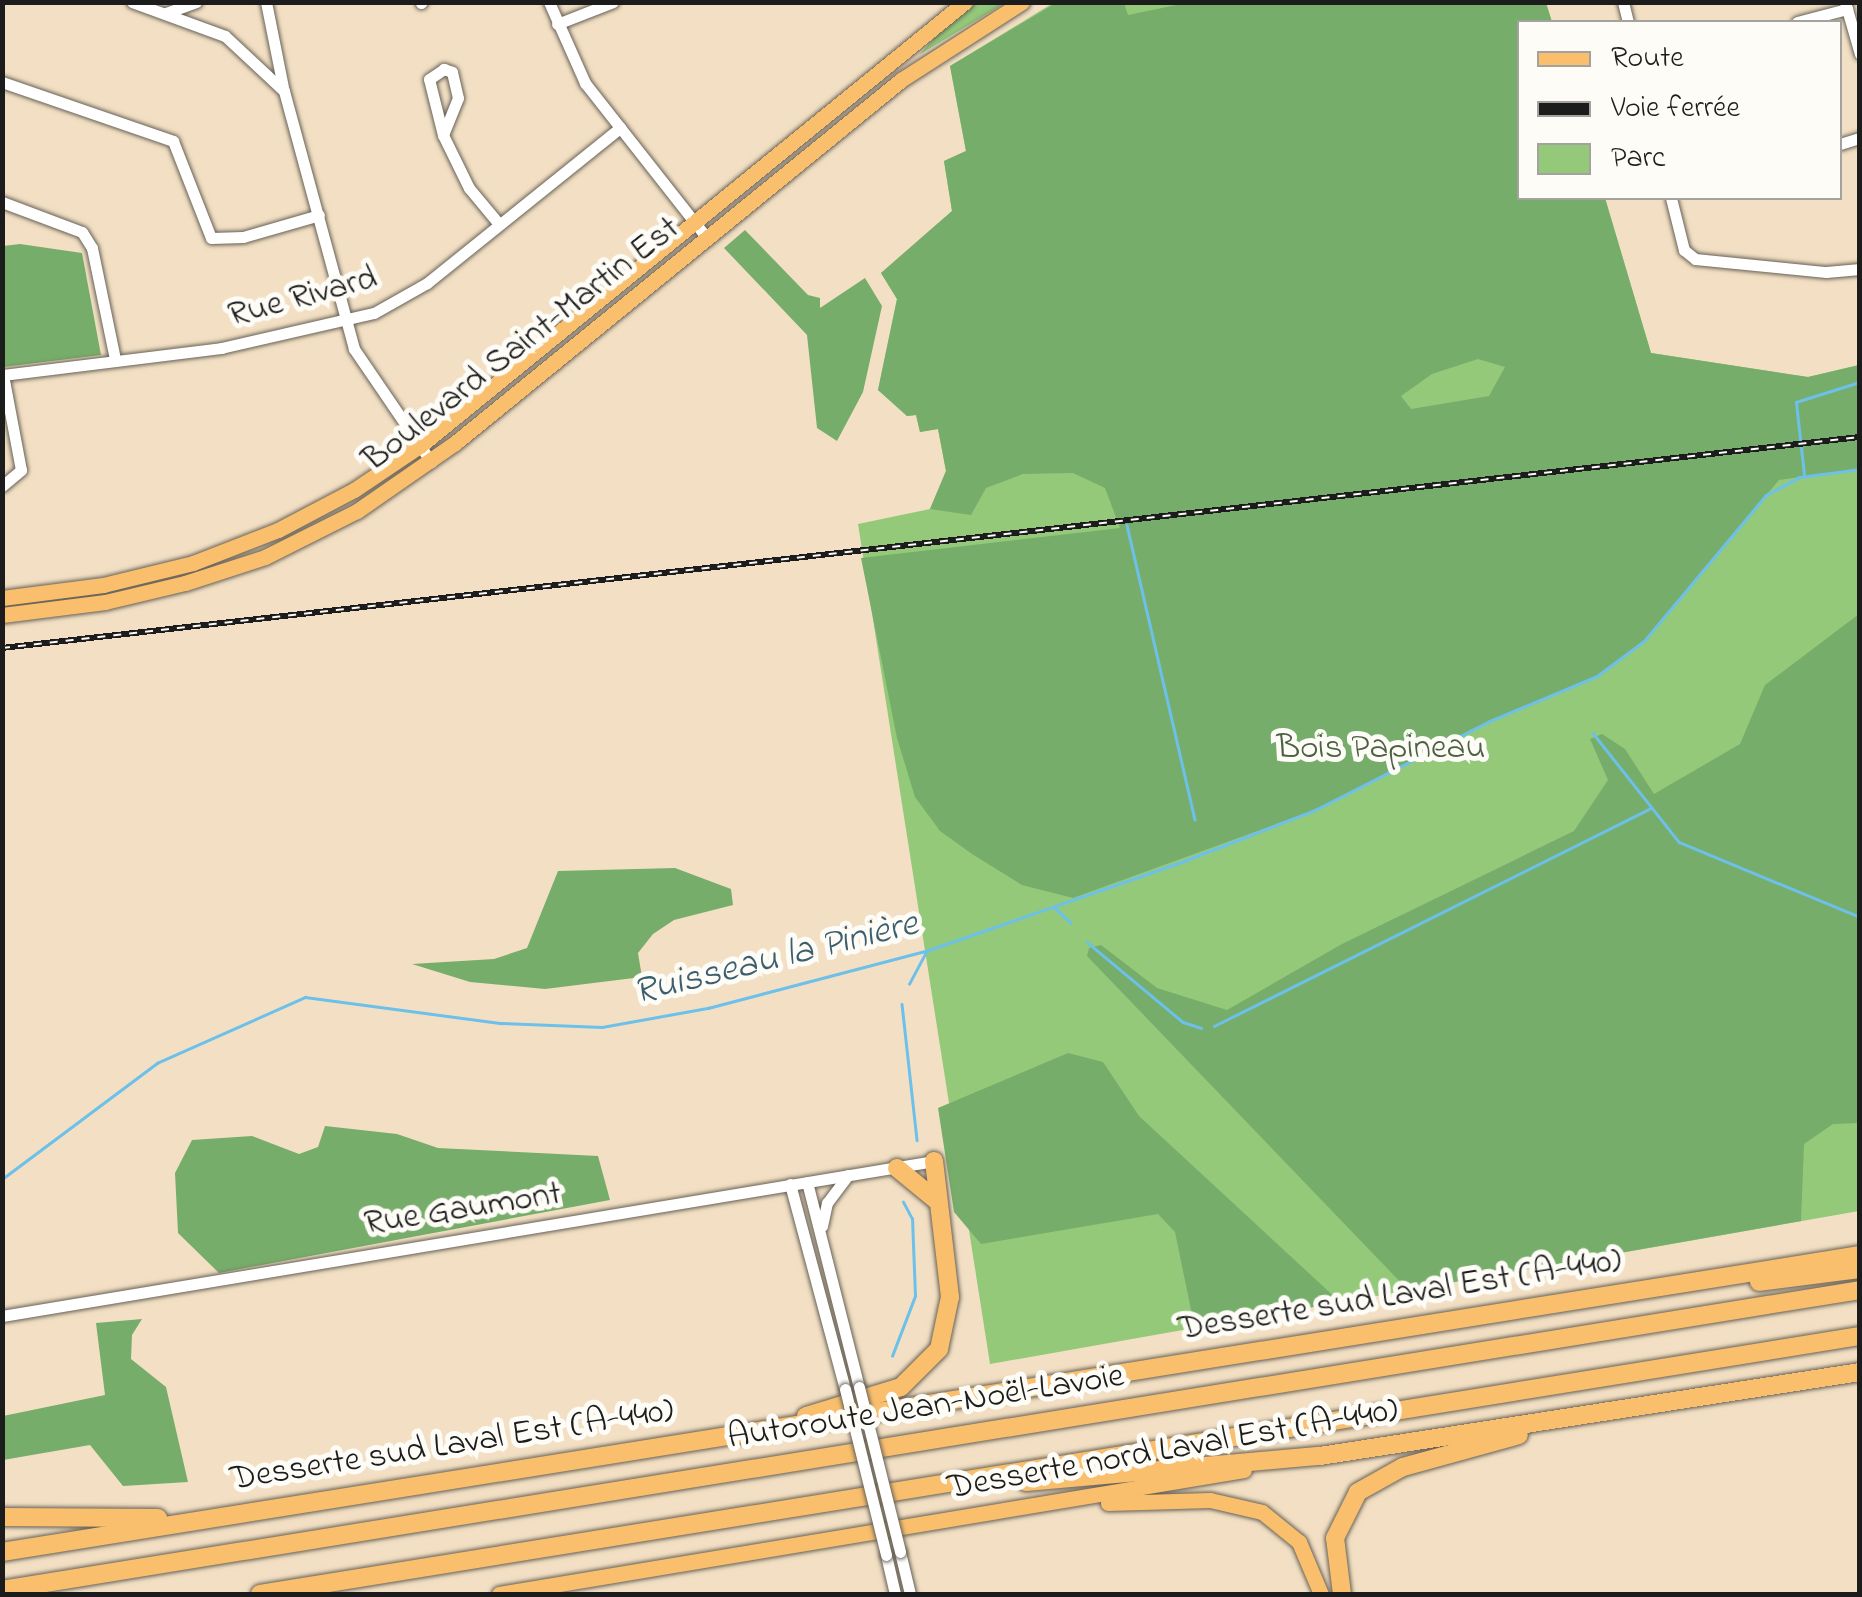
<!DOCTYPE html>
<meta charset="utf-8">
<style>
body{margin:0}
#map{position:relative;width:1862px;height:1597px;overflow:hidden;background:#f3e0c4;font-family:"Indie Flower",sans-serif}
div>[style]{position:absolute}
.green>*{inset:0;background:#94c97a}
.forest>*{inset:0;background:#77ad6a}
.stream>*{height:2.5px;margin:-1.25px;padding:0 1.25px;transform-origin:1.25px;border-radius:1.25px;background:#6dc0e9}
.roads{filter:drop-shadow(0 0 2px #676157) drop-shadow(0 0 2px #676157)}
.minor>*{height:11px;margin:-5.5px;padding:0 5.5px;transform-origin:5.5px;border-radius:5.5px;background:#fff}
.major>*{height:15px;margin:-7.5px;padding:0 7.5px;transform-origin:7.5px;border-radius:7.5px;background:#f9bf6d}
.highway>*{height:18px;margin:-9px;padding:0 9px;transform-origin:9px;border-radius:9px;background:#f9bf6d}
.rail>*{height:6px;margin-top:-3px;transform-origin:0;background:repeating-linear-gradient(90deg,#fdfcf7 0 8px,#1c1c1c 0 16px);box-sizing:border-box;border-block:2px solid #1c1c1c}
.bridges{filter:drop-shadow(0 0 2px #676157) drop-shadow(0 0 2px #676157)}
.minor-bridge>*{height:11px;margin:-5.5px;padding:0 5.5px;transform-origin:5.5px;border-radius:5.5px;background:#fff}
span{translate:-50% -50%;white-space:nowrap;text-align:center;line-height:1.15;-webkit-text-stroke:10px #fdfcf7;paint-order:stroke}
.street-label{font-size:35px;color:#1c1c1c}
.park-label{font-size:35px;color:#4c6142}
.water-label{font-size:38px;color:#3c5e6e;font-style:italic}
.frame{position:absolute;inset:0;border:5px solid #1c1c1c;pointer-events:none}
.legend{position:absolute;left:1517px;top:20px;width:325px;height:180px;box-sizing:border-box;background:#fdfcf7;border:2px solid #a3a29f;margin:0;padding:12px 18px;list-style:none;font-size:30px;color:#1c1c1c}
.legend li{display:flex;align-items:center;gap:20px;height:50px}
.legend b{width:50px;border:2px solid #a3a29f}
</style>
<div id="map">
<div class="green">
<div style="clip-path:polygon(975px 3px,1005px 3px,919px 55px,936px 36px)"></div>
<div style="clip-path:polygon(1053px 3px,1546px 3px,1552px 22px,1520px 22px,1520px 198px,1605px 198px,1651px 353px,1808px 377px,1859px 365px,1859px 1211px,990px 1364px,858px 524px,930px 509px,946px 471px,938px 429px,920px 432px,916px 415px,907px 416px,878px 390px,897px 299px,881px 273px,952px 211px,944px 161px,966px 151px,950px 66px)"></div>
</div>
<div class="forest">
<div style="clip-path:polygon(evenodd,1191px 2px,1546px 3px,1552px 22px,1520px 22px,1520px 198px,1605px 198px,1651px 353px,1808px 377px,1859px 365px,1859px 469px,1779px 480px,1644px 641px,1597px 676px,1490px 721px,1315px 810px,1073px 898px,1022px 885px,972px 854px,940px 831px,915px 797px,897px 738px,861px 558px,1120px 528px,1105px 488px,1073px 473px,1023px 474px,986px 488px,971px 515px,930px 509px,946px 471px,938px 429px,920px 432px,916px 415px,907px 416px,878px 390px,897px 299px,881px 273px,952px 211px,944px 161px,966px 151px,950px 66px,1056px 3px,1124px 3px,1128px 15px,1191px 2px,1478px 359px,1505px 367px,1489px 396px,1411px 409px,1401px 396px,1432px 374px,1478px 359px)"></div>
<div style="clip-path:polygon(745px 230px,808px 295px,820px 298px,820px 308px,865px 278px,882px 306px,863px 392px,837px 441px,817px 428px,807px 335px,724px 248px)"></div>
<div style="clip-path:polygon(20px 244px,82px 253px,101px 355px,3px 367px,3px 246px)"></div>
<div style="clip-path:polygon(1859px 614px,1859px 1123px,1833px 1124px,1804px 1144px,1801px 1221px,1408px 1290px,1087px 956px,1089px 948px,1101px 945px,1157px 988px,1227px 1010px,1342px 944px,1574px 831px,1608px 780px,1590px 739px,1602px 734px,1625px 749px,1654px 794px,1740px 744px,1765px 685px)"></div>
<div style="clip-path:polygon(675px 868px,731px 889px,733px 905px,674px 920px,653px 934px,638px 953px,642px 977px,545px 989px,470px 982px,412px 964px,494px 959px,527px 948px,558px 871px)"></div>
<div style="clip-path:polygon(1068px 1053px,1103px 1062px,1139px 1116px,1340px 1302px,1195px 1329px,1175px 1232px,1158px 1214px,981px 1244px,954px 1212px,938px 1108px)"></div>
<div style="clip-path:polygon(325px 1126px,397px 1134px,438px 1148px,598px 1156px,610px 1200px,219px 1273px,178px 1233px,175px 1173px,192px 1140px,252px 1136px,299px 1154px,318px 1147px)"></div>
<div style="clip-path:polygon(142px 1319px,132px 1335px,131px 1359px,166px 1387px,188px 1482px,123px 1486px,90px 1445px,3px 1460px,3px 1416px,105px 1395px,96px 1323px)"></div>
</div>
<div class="stream">
<div style="left:1804px;top:475px;width:73px;rotate:-96.3deg"></div>
<div style="left:1796px;top:402px;width:67px;rotate:-17.4deg"></div>
<div style="left:1127px;top:525px;width:302px;rotate:77deg"></div>
<div style="left:1593px;top:733px;width:139px;rotate:51.7deg"></div>
<div style="left:1679px;top:842px;width:196px;rotate:22.5deg"></div>
<div style="left:1054px;top:907px;width:23px;rotate:43deg"></div>
<div style="left:1087px;top:942px;width:125px;rotate:39.8deg"></div>
<div style="left:1183px;top:1022px;width:19px;rotate:18deg"></div>
<div style="left:909px;top:984px;width:34px;rotate:-62deg"></div>
<div style="left:902px;top:1004px;width:137px;rotate:83.7deg"></div>
<div style="left:1214px;top:1026px;width:487px;rotate:-26.5deg"></div>
<div style="left:2px;top:1179px;width:194px;rotate:-36.8deg"></div>
<div style="left:157px;top:1063px;width:162px;rotate:-24deg"></div>
<div style="left:305px;top:997px;width:198px;rotate:7.6deg"></div>
<div style="left:501px;top:1023px;width:101px;rotate:2.3deg"></div>
<div style="left:602px;top:1027px;width:108px;rotate:-10.2deg"></div>
<div style="left:708px;top:1008px;width:225px;rotate:-14.7deg"></div>
<div style="left:926px;top:951px;width:273px;rotate:-19.2deg"></div>
<div style="left:1184px;top:861px;width:141px;rotate:-21.3deg"></div>
<div style="left:1315px;top:810px;width:196px;rotate:-27deg"></div>
<div style="left:1490px;top:721px;width:116px;rotate:-22.8deg"></div>
<div style="left:1597px;top:676px;width:59px;rotate:-36.7deg"></div>
<div style="left:1644px;top:641px;width:190px;rotate:-50.1deg"></div>
<div style="left:1766px;top:495px;width:38px;rotate:-28deg"></div>
<div style="left:1800px;top:477px;width:61px;rotate:-7.6deg"></div>
<div style="left:892px;top:1356px;width:64px;rotate:-69deg"></div>
<div style="left:915px;top:1296px;width:77px;rotate:-92.2deg"></div>
<div style="left:912px;top:1219px;width:19px;rotate:-118deg"></div>
</div>
<div class="roads">
<div class="minor">
<div style="left:132px;top:2px;width:99px;rotate:20.1deg"></div>
<div style="left:225px;top:36px;width:81px;rotate:43deg"></div>
<div style="left:284px;top:91px;width:267px;rotate:74.8deg"></div>
<div style="left:354px;top:349px;width:137px;rotate:55.7deg"></div>
<div style="left:266px;top:2px;width:87px;rotate:78.7deg"></div>
<div style="left:549px;top:2px;width:89px;rotate:66deg"></div>
<div style="left:585px;top:83px;width:196px;rotate:51.8deg"></div>
<div style="left:1623px;top:2px;width:21px;rotate:76deg"></div>
<div style="left:1845px;top:2px;width:54px;rotate:73.9deg"></div>
<div style="left:421px;top:3px;width:1px;rotate:-45deg"></div>
<div style="left:166px;top:13px;width:32px;rotate:-20deg"></div>
<div style="left:1797px;top:22px;width:52px;rotate:-14.6deg"></div>
<div style="left:557px;top:24px;width:60px;rotate:-21.4deg"></div>
<div style="left:2px;top:82px;width:181px;rotate:19deg"></div>
<div style="left:173px;top:141px;width:104px;rotate:68.6deg"></div>
<div style="left:211px;top:238px;width:32px;rotate:-2deg"></div>
<div style="left:243px;top:237px;width:79px;rotate:-16.1deg"></div>
<div style="left:443px;top:135px;width:40px;rotate:-68deg"></div>
<div style="left:458px;top:98px;width:27px;rotate:-103deg"></div>
<div style="left:452px;top:72px;width:9px;rotate:-159deg"></div>
<div style="left:444px;top:69px;width:18px;rotate:146deg"></div>
<div style="left:429px;top:79px;width:58px;rotate:76deg"></div>
<div style="left:443px;top:135px;width:59px;rotate:63.9deg"></div>
<div style="left:469px;top:188px;width:47px;rotate:50.2deg"></div>
<div style="left:1840px;top:144px;width:21px;rotate:-17deg"></div>
<div style="left:1671px;top:198px;width:54px;rotate:76deg"></div>
<div style="left:1684px;top:250px;width:14px;rotate:39deg"></div>
<div style="left:1695px;top:259px;width:132px;rotate:5.7deg"></div>
<div style="left:1826px;top:272px;width:34px;rotate:-5deg"></div>
<div style="left:2px;top:202px;width:85px;rotate:20.6deg"></div>
<div style="left:82px;top:232px;width:19px;rotate:58deg"></div>
<div style="left:92px;top:248px;width:113px;rotate:78.3deg"></div>
<div style="left:2px;top:375px;width:221px;rotate:-7deg"></div>
<div style="left:221px;top:348px;width:157px;rotate:-12.9deg"></div>
<div style="left:374px;top:313px;width:61px;rotate:-29.5deg"></div>
<div style="left:427px;top:283px;width:248px;rotate:-38.8deg"></div>
<div style="left:2px;top:486px;width:25px;rotate:-40deg"></div>
<div style="left:21px;top:470px;width:97px;rotate:-100.7deg"></div>
<div style="left:807px;top:1182px;width:211px;rotate:75.8deg"></div>
<div style="left:790px;top:1184px;width:212px;rotate:75deg"></div>
<div style="left:822px;top:1226px;width:24px;rotate:-78deg"></div>
<div style="left:827px;top:1203px;width:35px;rotate:-53deg"></div>
<div style="left:2px;top:1316px;width:945px;rotate:-9.44deg"></div>
<div style="left:900px;top:1552px;width:43px;rotate:76.6deg"></div>
<div style="left:886px;top:1555px;width:40px;rotate:77deg"></div>
</div>
<div class="major">
<div style="left:2px;top:598px;width:102px;rotate:-7.3deg"></div>
<div style="left:103px;top:585px;width:93px;rotate:-13.7deg"></div>
<div style="left:193px;top:563px;width:91px;rotate:-21.2deg"></div>
<div style="left:278px;top:530px;width:86px;rotate:-27.8deg"></div>
<div style="left:354px;top:490px;width:81px;rotate:-33.9deg"></div>
<div style="left:421px;top:445px;width:702px;rotate:-39.16deg"></div>
<div style="left:2px;top:615px;width:104px;rotate:-7.2deg"></div>
<div style="left:105px;top:602px;width:82px;rotate:-13.4deg"></div>
<div style="left:185px;top:583px;width:84px;rotate:-18deg"></div>
<div style="left:265px;top:557px;width:103px;rotate:-26.6deg"></div>
<div style="left:357px;top:511px;width:119px;rotate:-34.8deg"></div>
<div style="left:455px;top:443px;width:575px;rotate:-39.14deg"></div>
<div style="left:901px;top:80px;width:144px;rotate:-32.8deg"></div>
<div style="left:1108px;top:1503px;width:102px;rotate:-1.7deg"></div>
<div style="left:1210px;top:1500px;width:53px;rotate:13deg"></div>
<div style="left:1262px;top:1512px;width:48px;rotate:39deg"></div>
<div style="left:1299px;top:1542px;width:56px;rotate:67.1deg"></div>
<div style="left:499px;top:1594px;width:755px;rotate:-9.45deg"></div>
</div>
<div class="highway">
<div style="left:897px;top:1168px;width:50px;rotate:39.4deg"></div>
<div style="left:1759px;top:1282px;width:102px;rotate:-7.3deg"></div>
<div style="left:806px;top:1416px;width:99px;rotate:-17deg"></div>
<div style="left:901px;top:1387px;width:54px;rotate:-45deg"></div>
<div style="left:939px;top:1349px;width:53px;rotate:-78.1deg"></div>
<div style="left:950px;top:1297px;width:137px;rotate:-96.7deg"></div>
<div style="left:1026px;top:1482px;width:295px;rotate:-5.1deg"></div>
<div style="left:1320px;top:1456px;width:546px;rotate:-8.84deg"></div>
<div style="left:2px;top:1517px;width:156px;rotate:0.4deg"></div>
<div style="left:2px;top:1552px;width:1882px;rotate:-9.08deg"></div>
<div style="left:2px;top:1590px;width:1882px;rotate:-9.17deg"></div>
<div style="left:260px;top:1594px;width:1621px;rotate:-9.16deg"></div>
<div style="left:1342px;top:1594px;width:56px;rotate:-97.1deg"></div>
<div style="left:1335px;top:1538px;width:51px;rotate:-63.4deg"></div>
<div style="left:1358px;top:1492px;width:51px;rotate:-29.1deg"></div>
<div style="left:1403px;top:1467px;width:120px;rotate:-15.4deg"></div>
</div>
</div>
<div class="rail">
<div style="left:2px;top:648px;width:1870px;rotate:-6.48deg"></div>
</div>
<div class="bridges">
<div class="minor-bridge">
<div style="left:859px;top:1387px;width:170px;rotate:76deg"></div>
<div style="left:845px;top:1389px;width:171px;rotate:76.1deg"></div>
</div>
</div>
<div class="street-label">
<span style="left:303px;top:298px;rotate:-15deg">Rue Rivard</span>
<span style="left:522px;top:345px;rotate:-38deg">Boulevard Saint-Martin Est</span>
<span style="left:463px;top:1210px;rotate:-9deg">Rue Gaumont</span>
<span style="left:1400px;top:1296px;rotate:-9deg">Desserte sud Laval Est (A-440)</span>
<span style="left:926px;top:1408px;rotate:-9deg">Autoroute Jean-Noël-Lavoie</span>
<span style="left:452px;top:1446px;rotate:-9deg">Desserte sud Laval Est (A-440)</span>
<span style="left:1173px;top:1450px;rotate:-10deg">Desserte nord Laval Est (A-440)</span>
</div>
<div class="park-label">
<span style="left:1381px;top:749px">Bois Papineau</span>
</div>
<div class="water-label">
<span style="left:776px;top:960px;rotate:-14deg">Ruisseau la Pinière</span>
</div>
<div class="frame"></div>
<ul class="legend">
<li><b style="height:12px;background:#f9bf6d"></b>Route</li>
<li><b style="height:12px;background:#1c1c1c"></b>Voie ferrée</li>
<li><b style="height:28px;background:#94c97a"></b>Parc</li>
</ul>
</div>
